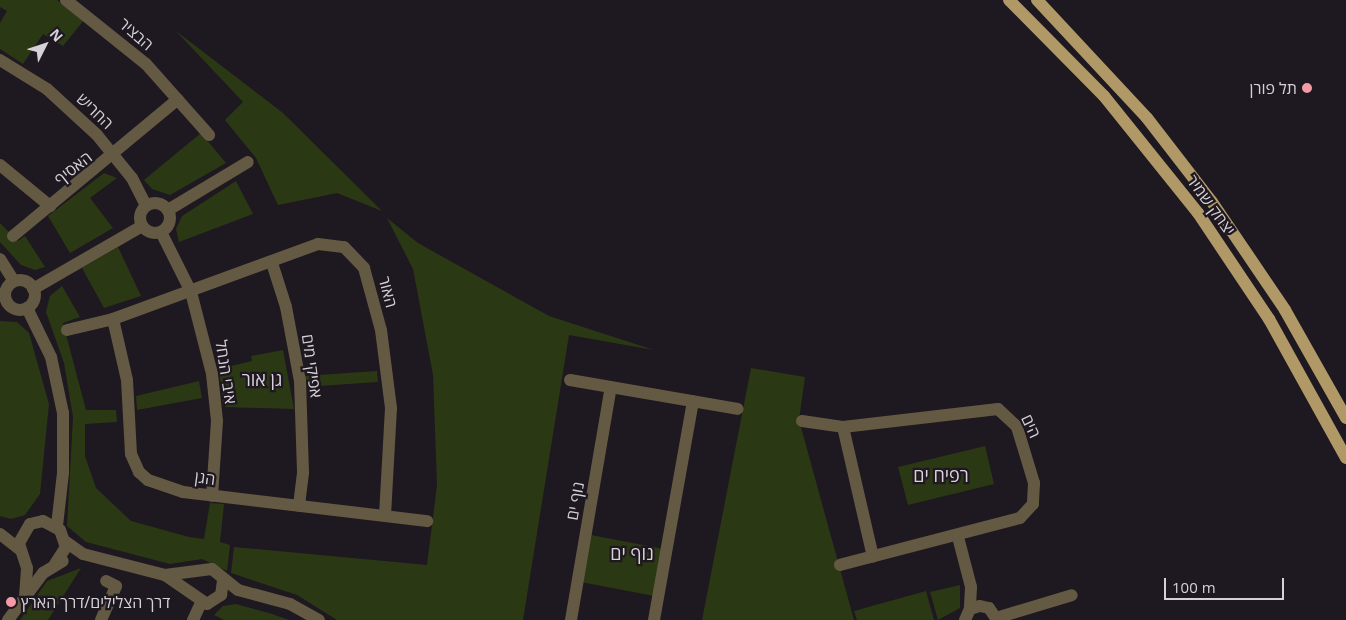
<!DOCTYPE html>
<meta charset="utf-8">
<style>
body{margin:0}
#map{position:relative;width:1346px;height:620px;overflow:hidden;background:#1e1820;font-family:"Open Sans","Noto Sans Hebrew",sans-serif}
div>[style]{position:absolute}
.green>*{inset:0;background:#2b3814}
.minor>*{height:12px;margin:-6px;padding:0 6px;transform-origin:6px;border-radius:6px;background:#645942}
.minor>.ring{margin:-6px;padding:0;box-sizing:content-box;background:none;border:12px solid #645942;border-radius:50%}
.major>*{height:12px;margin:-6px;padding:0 6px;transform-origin:6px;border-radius:6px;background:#b09966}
.dots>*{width:14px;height:14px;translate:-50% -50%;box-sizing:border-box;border:2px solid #1e1820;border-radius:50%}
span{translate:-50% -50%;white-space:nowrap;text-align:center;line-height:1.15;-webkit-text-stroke:4.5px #1e1820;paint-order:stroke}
.street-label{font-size:16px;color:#d6d1d7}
.poi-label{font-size:16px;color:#d6d1d7}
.right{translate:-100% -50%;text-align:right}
.left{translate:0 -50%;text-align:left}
.neighbourhood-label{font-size:18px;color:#dad1dc}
.north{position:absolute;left:20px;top:20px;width:50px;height:50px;-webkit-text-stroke:4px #1e1820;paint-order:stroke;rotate:49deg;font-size:14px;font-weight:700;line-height:20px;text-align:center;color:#d6d1d7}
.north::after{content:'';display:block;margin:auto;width:18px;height:22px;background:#d6d1d7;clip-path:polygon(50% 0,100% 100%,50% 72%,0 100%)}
.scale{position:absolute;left:1164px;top:578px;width:120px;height:22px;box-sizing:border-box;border:2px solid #d6d1d7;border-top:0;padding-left:6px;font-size:15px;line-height:18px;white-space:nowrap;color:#d6d1d7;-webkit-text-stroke:4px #1e1820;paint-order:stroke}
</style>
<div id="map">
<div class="green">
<div style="clip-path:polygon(0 0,57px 0,84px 20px,63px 46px,43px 34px,23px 64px,0 49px,0 23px,7px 11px,0 7px)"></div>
<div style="clip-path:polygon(176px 31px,283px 113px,382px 211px,337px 193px,278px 205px,256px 158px,225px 120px,243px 102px)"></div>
<div style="clip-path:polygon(201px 133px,226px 163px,170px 195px,152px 189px,144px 180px)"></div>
<div style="clip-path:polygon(104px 173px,117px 178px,90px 198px,113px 228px,70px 253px,48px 216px)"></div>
<div style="clip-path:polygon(236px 181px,253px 214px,179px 242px,176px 229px,182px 216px)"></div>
<div style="clip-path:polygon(387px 218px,418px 243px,549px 316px,654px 350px,569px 335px,523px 620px,337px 620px,297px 595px,231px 573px,234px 547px,427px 565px,437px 485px,433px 375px,413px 269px)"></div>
<div style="clip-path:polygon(0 223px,18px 241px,25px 236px,45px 267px,35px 270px,21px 265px,0 242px)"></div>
<div style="clip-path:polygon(118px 247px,141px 296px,104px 308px,82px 268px)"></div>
<div style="clip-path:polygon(62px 286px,80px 317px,63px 323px,86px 410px,116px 410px,117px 422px,85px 424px,85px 456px,96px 488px,131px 521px,189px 537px,204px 539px,210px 503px,224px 504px,220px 542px,230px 545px,227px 571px,202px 559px,170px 564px,86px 542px,67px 526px,73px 417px,64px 363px,46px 312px,50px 296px)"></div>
<div style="clip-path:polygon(0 321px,17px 322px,29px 333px,49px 404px,40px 494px,25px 515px,11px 519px,0 516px)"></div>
<div style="clip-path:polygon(283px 350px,294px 409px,223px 407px,219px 369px,252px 361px,251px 356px)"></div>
<div style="clip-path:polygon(751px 368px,805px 377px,799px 420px,854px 620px,702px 620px)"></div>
<div style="clip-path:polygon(377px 371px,378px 382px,304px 387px,303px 376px)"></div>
<div style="clip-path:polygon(199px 381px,202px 398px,137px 410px,136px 396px)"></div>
<div style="clip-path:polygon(985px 446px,994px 484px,908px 505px,898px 467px)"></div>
<div style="clip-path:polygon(591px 535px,664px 549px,654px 596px,581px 582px)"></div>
<div style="clip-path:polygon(81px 568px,48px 620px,20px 620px,47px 581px)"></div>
<div style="clip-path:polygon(960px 585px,960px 608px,938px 620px,930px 592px)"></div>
<div style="clip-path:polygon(926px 591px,934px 620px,857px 620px,854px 611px)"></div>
<div style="clip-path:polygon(236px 604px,272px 614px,289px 620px,224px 620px,214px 615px,223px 606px)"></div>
</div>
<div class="minor">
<div style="left:66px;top:0;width:102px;rotate:38.7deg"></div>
<div style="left:146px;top:64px;width:95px;rotate:48.4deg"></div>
<div style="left:0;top:60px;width:55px;rotate:31.7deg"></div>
<div style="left:47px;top:89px;width:68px;rotate:42.6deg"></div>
<div style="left:97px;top:135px;width:55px;rotate:50.9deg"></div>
<div style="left:132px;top:178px;width:30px;rotate:63deg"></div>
<div style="left:0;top:165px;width:65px;rotate:39.4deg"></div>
<div class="ring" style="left:140px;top:203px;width:18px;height:18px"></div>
<div style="left:168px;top:210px;width:93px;rotate:-31deg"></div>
<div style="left:161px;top:232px;width:67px;rotate:63.4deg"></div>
<div style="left:191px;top:292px;width:85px;rotate:75.6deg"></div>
<div style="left:212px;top:374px;width:47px;rotate:83.9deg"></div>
<div style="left:217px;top:421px;width:75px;rotate:93.8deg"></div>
<div style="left:13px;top:236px;width:214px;rotate:-39.7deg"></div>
<div style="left:0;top:259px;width:26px;rotate:58deg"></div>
<div style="left:272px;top:263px;width:46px;rotate:72.3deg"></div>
<div style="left:286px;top:307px;width:75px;rotate:79.3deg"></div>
<div style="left:300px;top:381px;width:92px;rotate:88.1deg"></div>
<div style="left:303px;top:473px;width:33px;rotate:97deg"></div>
<div class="ring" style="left:5px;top:280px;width:18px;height:18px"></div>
<div style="left:33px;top:289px;width:126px;rotate:-30deg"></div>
<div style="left:27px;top:308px;width:55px;rotate:63.9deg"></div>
<div style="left:51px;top:357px;width:57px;rotate:77.9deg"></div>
<div style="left:63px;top:413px;width:60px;rotate:90deg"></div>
<div style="left:63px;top:473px;width:53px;rotate:96.5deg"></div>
<div style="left:113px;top:319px;width:63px;rotate:77.1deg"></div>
<div style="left:127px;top:380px;width:74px;rotate:86.9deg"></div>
<div style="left:131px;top:454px;width:20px;rotate:66deg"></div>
<div style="left:139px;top:472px;width:12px;rotate:42deg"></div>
<div style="left:148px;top:480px;width:37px;rotate:19deg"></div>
<div style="left:183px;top:492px;width:246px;rotate:6.8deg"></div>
<div style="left:67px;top:330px;width:47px;rotate:-13.4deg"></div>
<div style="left:113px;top:319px;width:218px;rotate:-20.1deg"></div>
<div style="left:318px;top:244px;width:26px;rotate:7deg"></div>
<div style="left:344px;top:247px;width:29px;rotate:46deg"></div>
<div style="left:364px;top:268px;width:64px;rotate:74.7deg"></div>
<div style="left:381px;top:330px;width:79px;rotate:82.7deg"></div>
<div style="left:391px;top:408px;width:108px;rotate:93.2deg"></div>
<div style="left:570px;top:380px;width:170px;rotate:9.8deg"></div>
<div style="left:802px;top:421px;width:41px;rotate:8.3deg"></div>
<div style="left:843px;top:427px;width:156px;rotate:-6.6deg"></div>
<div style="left:998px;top:409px;width:26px;rotate:43deg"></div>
<div style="left:1017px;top:427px;width:59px;rotate:73.1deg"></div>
<div style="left:1034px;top:483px;width:21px;rotate:93deg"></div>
<div style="left:1033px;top:504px;width:19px;rotate:133deg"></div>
<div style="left:1020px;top:518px;width:186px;rotate:165.4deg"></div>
<div style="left:843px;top:427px;width:133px;rotate:77deg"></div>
<div style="left:0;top:534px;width:24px;rotate:38deg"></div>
<div style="left:958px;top:537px;width:52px;rotate:75.4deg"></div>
<div style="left:971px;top:587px;width:22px;rotate:93deg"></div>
<div style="left:66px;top:542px;width:21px;rotate:35deg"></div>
<div style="left:83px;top:554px;width:85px;rotate:14.4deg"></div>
<div style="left:165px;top:575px;width:47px;rotate:-7.3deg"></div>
<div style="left:212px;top:569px;width:33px;rotate:39deg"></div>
<div style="left:238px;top:590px;width:54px;rotate:15.1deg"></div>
<div style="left:290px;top:604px;width:33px;rotate:29deg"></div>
<div style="left:165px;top:575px;width:51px;rotate:34.6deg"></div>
<div style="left:207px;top:604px;width:17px;rotate:-33deg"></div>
<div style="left:221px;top:595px;width:15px;rotate:-82deg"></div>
<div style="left:25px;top:597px;width:29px;rotate:-86deg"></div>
<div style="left:27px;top:568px;width:26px;rotate:-108deg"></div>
<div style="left:19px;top:543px;width:22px;rotate:-60deg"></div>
<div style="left:30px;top:524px;width:13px;rotate:-13deg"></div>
<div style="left:43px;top:521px;width:19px;rotate:28deg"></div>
<div style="left:60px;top:530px;width:18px;rotate:71deg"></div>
<div style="left:66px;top:547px;width:20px;rotate:123deg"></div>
<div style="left:996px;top:618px;width:79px;rotate:-16.8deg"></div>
<div style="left:8px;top:620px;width:59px;rotate:-53.3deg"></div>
<div style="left:43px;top:573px;width:23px;rotate:-31deg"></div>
<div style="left:101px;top:620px;width:37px;rotate:-66deg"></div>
<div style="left:116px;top:586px;width:11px;rotate:-153deg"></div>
<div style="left:193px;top:620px;width:19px;rotate:-65deg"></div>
<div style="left:571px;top:620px;width:236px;rotate:-80.3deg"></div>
<div style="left:654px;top:620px;width:222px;rotate:-79.9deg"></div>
<div style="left:965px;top:620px;width:12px;rotate:-66deg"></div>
<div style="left:970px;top:609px;width:10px;rotate:-17deg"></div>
<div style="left:980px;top:606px;width:9px;rotate:13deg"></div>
<div style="left:989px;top:608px;width:14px;rotate:56deg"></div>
</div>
<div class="major">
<div style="left:1009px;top:0;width:135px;rotate:45.3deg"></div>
<div style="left:1104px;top:96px;width:150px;rotate:51.2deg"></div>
<div style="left:1198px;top:213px;width:128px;rotate:56.2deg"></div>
<div style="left:1269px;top:319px;width:159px;rotate:61deg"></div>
<div style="left:1037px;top:0;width:161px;rotate:47deg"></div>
<div style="left:1147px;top:118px;width:106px;rotate:52.3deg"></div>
<div style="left:1212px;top:202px;width:130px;rotate:55.9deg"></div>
<div style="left:1285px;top:310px;width:124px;rotate:60.5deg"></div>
</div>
<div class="dots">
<div style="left:1307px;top:88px;background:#f49aa7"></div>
<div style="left:11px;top:602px;background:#f49aa7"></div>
</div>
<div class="street-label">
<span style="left:136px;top:34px;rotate:41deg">הבציר</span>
<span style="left:95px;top:111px;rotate:44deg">החריש</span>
<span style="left:73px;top:168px;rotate:-38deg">האסיף</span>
<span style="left:1211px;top:205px;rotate:54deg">יצחק שמיר</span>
<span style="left:388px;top:292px;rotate:75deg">האור</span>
<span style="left:312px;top:366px;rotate:82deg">אפיקי מים</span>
<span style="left:226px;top:372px;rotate:81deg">איבי הנחל</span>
<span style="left:1031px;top:426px;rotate:65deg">הים</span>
<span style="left:205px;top:478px;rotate:8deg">הגן</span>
<span style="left:575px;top:501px;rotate:-80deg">נוף ים</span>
</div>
<div class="poi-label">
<span class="right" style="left:1297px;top:88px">תל פורן</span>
<span class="left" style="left:21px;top:602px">דרך הצלילים/דרך הארץ</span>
</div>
<div class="neighbourhood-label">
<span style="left:262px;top:379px">גן אור</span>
<span style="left:941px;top:475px">רפיח ים</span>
<span style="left:632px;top:553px">נוף ים</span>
</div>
<div class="north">N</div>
<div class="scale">100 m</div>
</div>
